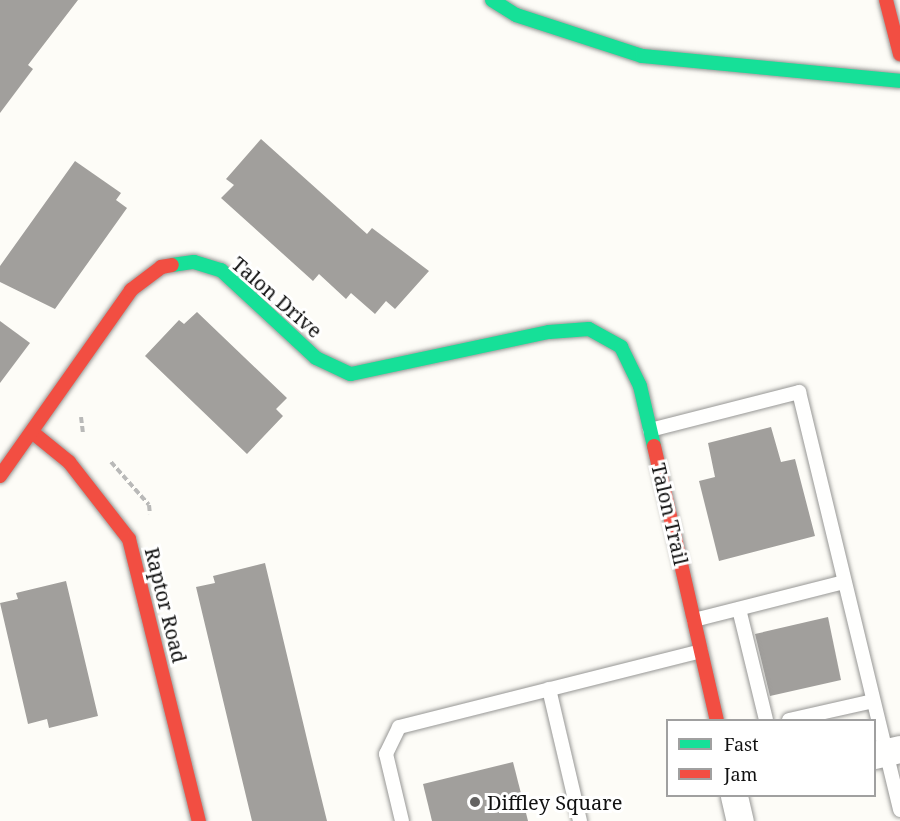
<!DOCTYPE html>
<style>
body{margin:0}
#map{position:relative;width:900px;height:821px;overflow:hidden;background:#fdfcf7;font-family:"Noto Serif",serif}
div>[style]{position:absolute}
.building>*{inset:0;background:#a19f9c}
.path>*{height:4px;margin-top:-2px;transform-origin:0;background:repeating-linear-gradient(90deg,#b9b9b8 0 6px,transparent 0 9px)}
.roads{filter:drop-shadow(0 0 2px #979795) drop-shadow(0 0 2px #979795)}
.lane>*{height:14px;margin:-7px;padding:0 7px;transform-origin:7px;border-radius:7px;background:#fffffe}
.street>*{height:27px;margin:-13.5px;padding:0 13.5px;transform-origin:13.5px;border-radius:13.5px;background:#fffffe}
.fast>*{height:14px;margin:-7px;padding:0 7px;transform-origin:7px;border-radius:7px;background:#16e098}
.jam>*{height:14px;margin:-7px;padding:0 7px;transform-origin:7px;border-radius:7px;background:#f24e42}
.dots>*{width:16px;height:16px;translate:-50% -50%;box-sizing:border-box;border:3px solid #fff;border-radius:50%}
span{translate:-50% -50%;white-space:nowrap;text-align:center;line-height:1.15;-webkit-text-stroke:6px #fff;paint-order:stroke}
.street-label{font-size:20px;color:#111}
.poi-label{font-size:20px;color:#111}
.left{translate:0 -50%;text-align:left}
.legend{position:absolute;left:666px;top:719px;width:210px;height:78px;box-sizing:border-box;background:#fff;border:2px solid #a0a0a0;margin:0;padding:8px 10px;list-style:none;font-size:18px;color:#111}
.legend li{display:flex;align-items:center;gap:12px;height:30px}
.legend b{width:30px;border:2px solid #a0a0a0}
</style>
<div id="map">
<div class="building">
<div style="clip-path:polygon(0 0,78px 0,28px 65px,33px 69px,0 113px)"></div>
<div style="clip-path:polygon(261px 139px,367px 234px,372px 228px,429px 271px,395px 309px,386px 301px,375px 314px,351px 293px,346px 299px,319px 274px,313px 281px,221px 198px,234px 185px,226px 179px)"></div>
<div style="clip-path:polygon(75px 161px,121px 193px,116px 200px,127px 208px,55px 309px,0 282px,0 266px)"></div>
<div style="clip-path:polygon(197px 312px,287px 398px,276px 409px,283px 416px,247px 454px,145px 356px,179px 320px,184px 324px)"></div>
<div style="clip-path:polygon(0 321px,30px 343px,0 383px)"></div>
<div style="clip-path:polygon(771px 427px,781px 462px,795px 459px,815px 536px,719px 561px,699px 481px,715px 477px,708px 443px)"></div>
<div style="clip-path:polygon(265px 563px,311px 756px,327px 821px,252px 821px,233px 742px,196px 587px,215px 583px,213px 576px)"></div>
<div style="clip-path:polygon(66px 581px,98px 716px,49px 728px,47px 719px,28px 724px,0 603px,18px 599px,16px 593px)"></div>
<div style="clip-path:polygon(828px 617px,841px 680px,770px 696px,755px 634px)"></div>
<div style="clip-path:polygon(513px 762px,528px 821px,432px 821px,423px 784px)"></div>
</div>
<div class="path">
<div style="left:81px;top:417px;width:17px;rotate:83deg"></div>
<div style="left:111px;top:462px;width:57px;rotate:48.5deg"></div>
<div style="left:149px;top:505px;width:9px;rotate:84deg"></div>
</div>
<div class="roads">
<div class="lane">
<div style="left:650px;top:430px;width:154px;rotate:-14.3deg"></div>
<div style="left:799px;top:392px;width:430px;rotate:76.4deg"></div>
<div style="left:739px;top:609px;width:114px;rotate:76.3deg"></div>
<div style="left:694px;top:620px;width:155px;rotate:-14.2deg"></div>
<div style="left:549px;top:689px;width:136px;rotate:76.8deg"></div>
<div style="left:789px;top:720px;width:86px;rotate:-12.7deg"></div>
<div style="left:402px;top:821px;width:69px;rotate:-103.4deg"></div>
<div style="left:386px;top:754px;width:30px;rotate:-64deg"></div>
<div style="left:399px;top:727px;width:311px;rotate:-14.1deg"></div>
</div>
<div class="street">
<div style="left:874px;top:755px;width:27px;rotate:-13deg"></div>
<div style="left:734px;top:796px;width:26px;rotate:77deg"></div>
</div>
<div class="fast">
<div style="left:492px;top:0;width:28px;rotate:32deg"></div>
<div style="left:516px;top:15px;width:133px;rotate:18deg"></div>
<div style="left:642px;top:56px;width:259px;rotate:5.5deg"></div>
<div style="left:172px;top:265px;width:22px;rotate:-8deg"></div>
<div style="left:194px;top:262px;width:28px;rotate:17deg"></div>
<div style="left:221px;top:270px;width:129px;rotate:42.8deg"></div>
<div style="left:316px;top:358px;width:38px;rotate:25deg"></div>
<div style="left:351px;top:374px;width:202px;rotate:-12deg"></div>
<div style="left:549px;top:332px;width:40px;rotate:-4.3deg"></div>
<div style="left:589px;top:329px;width:37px;rotate:29deg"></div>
<div style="left:621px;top:347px;width:43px;rotate:64deg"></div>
<div style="left:640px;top:386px;width:62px;rotate:76.9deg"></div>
</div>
<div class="jam">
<div style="left:886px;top:0;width:56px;rotate:75.5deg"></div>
<div style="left:32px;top:432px;width:48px;rotate:39deg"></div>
<div style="left:69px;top:462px;width:98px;rotate:52.1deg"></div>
<div style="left:129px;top:539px;width:291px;rotate:76.1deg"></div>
<div style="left:654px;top:446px;width:281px;rotate:77.1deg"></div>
<div style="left:0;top:476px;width:228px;rotate:-54.8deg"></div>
<div style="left:131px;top:290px;width:38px;rotate:-37deg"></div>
<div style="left:161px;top:267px;width:11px;rotate:-10deg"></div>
</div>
</div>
<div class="dots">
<div style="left:475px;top:802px;background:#646362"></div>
</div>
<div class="street-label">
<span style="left:277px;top:297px;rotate:41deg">Talon Drive</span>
<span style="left:670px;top:514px;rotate:77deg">Talon Trail</span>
<span style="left:166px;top:605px;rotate:76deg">Raptor Road</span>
</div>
<div class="poi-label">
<span class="left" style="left:487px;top:802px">Diffley Square</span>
</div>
<ul class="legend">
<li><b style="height:8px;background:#16e098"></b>Fast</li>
<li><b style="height:8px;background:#f24e42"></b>Jam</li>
</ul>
</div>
